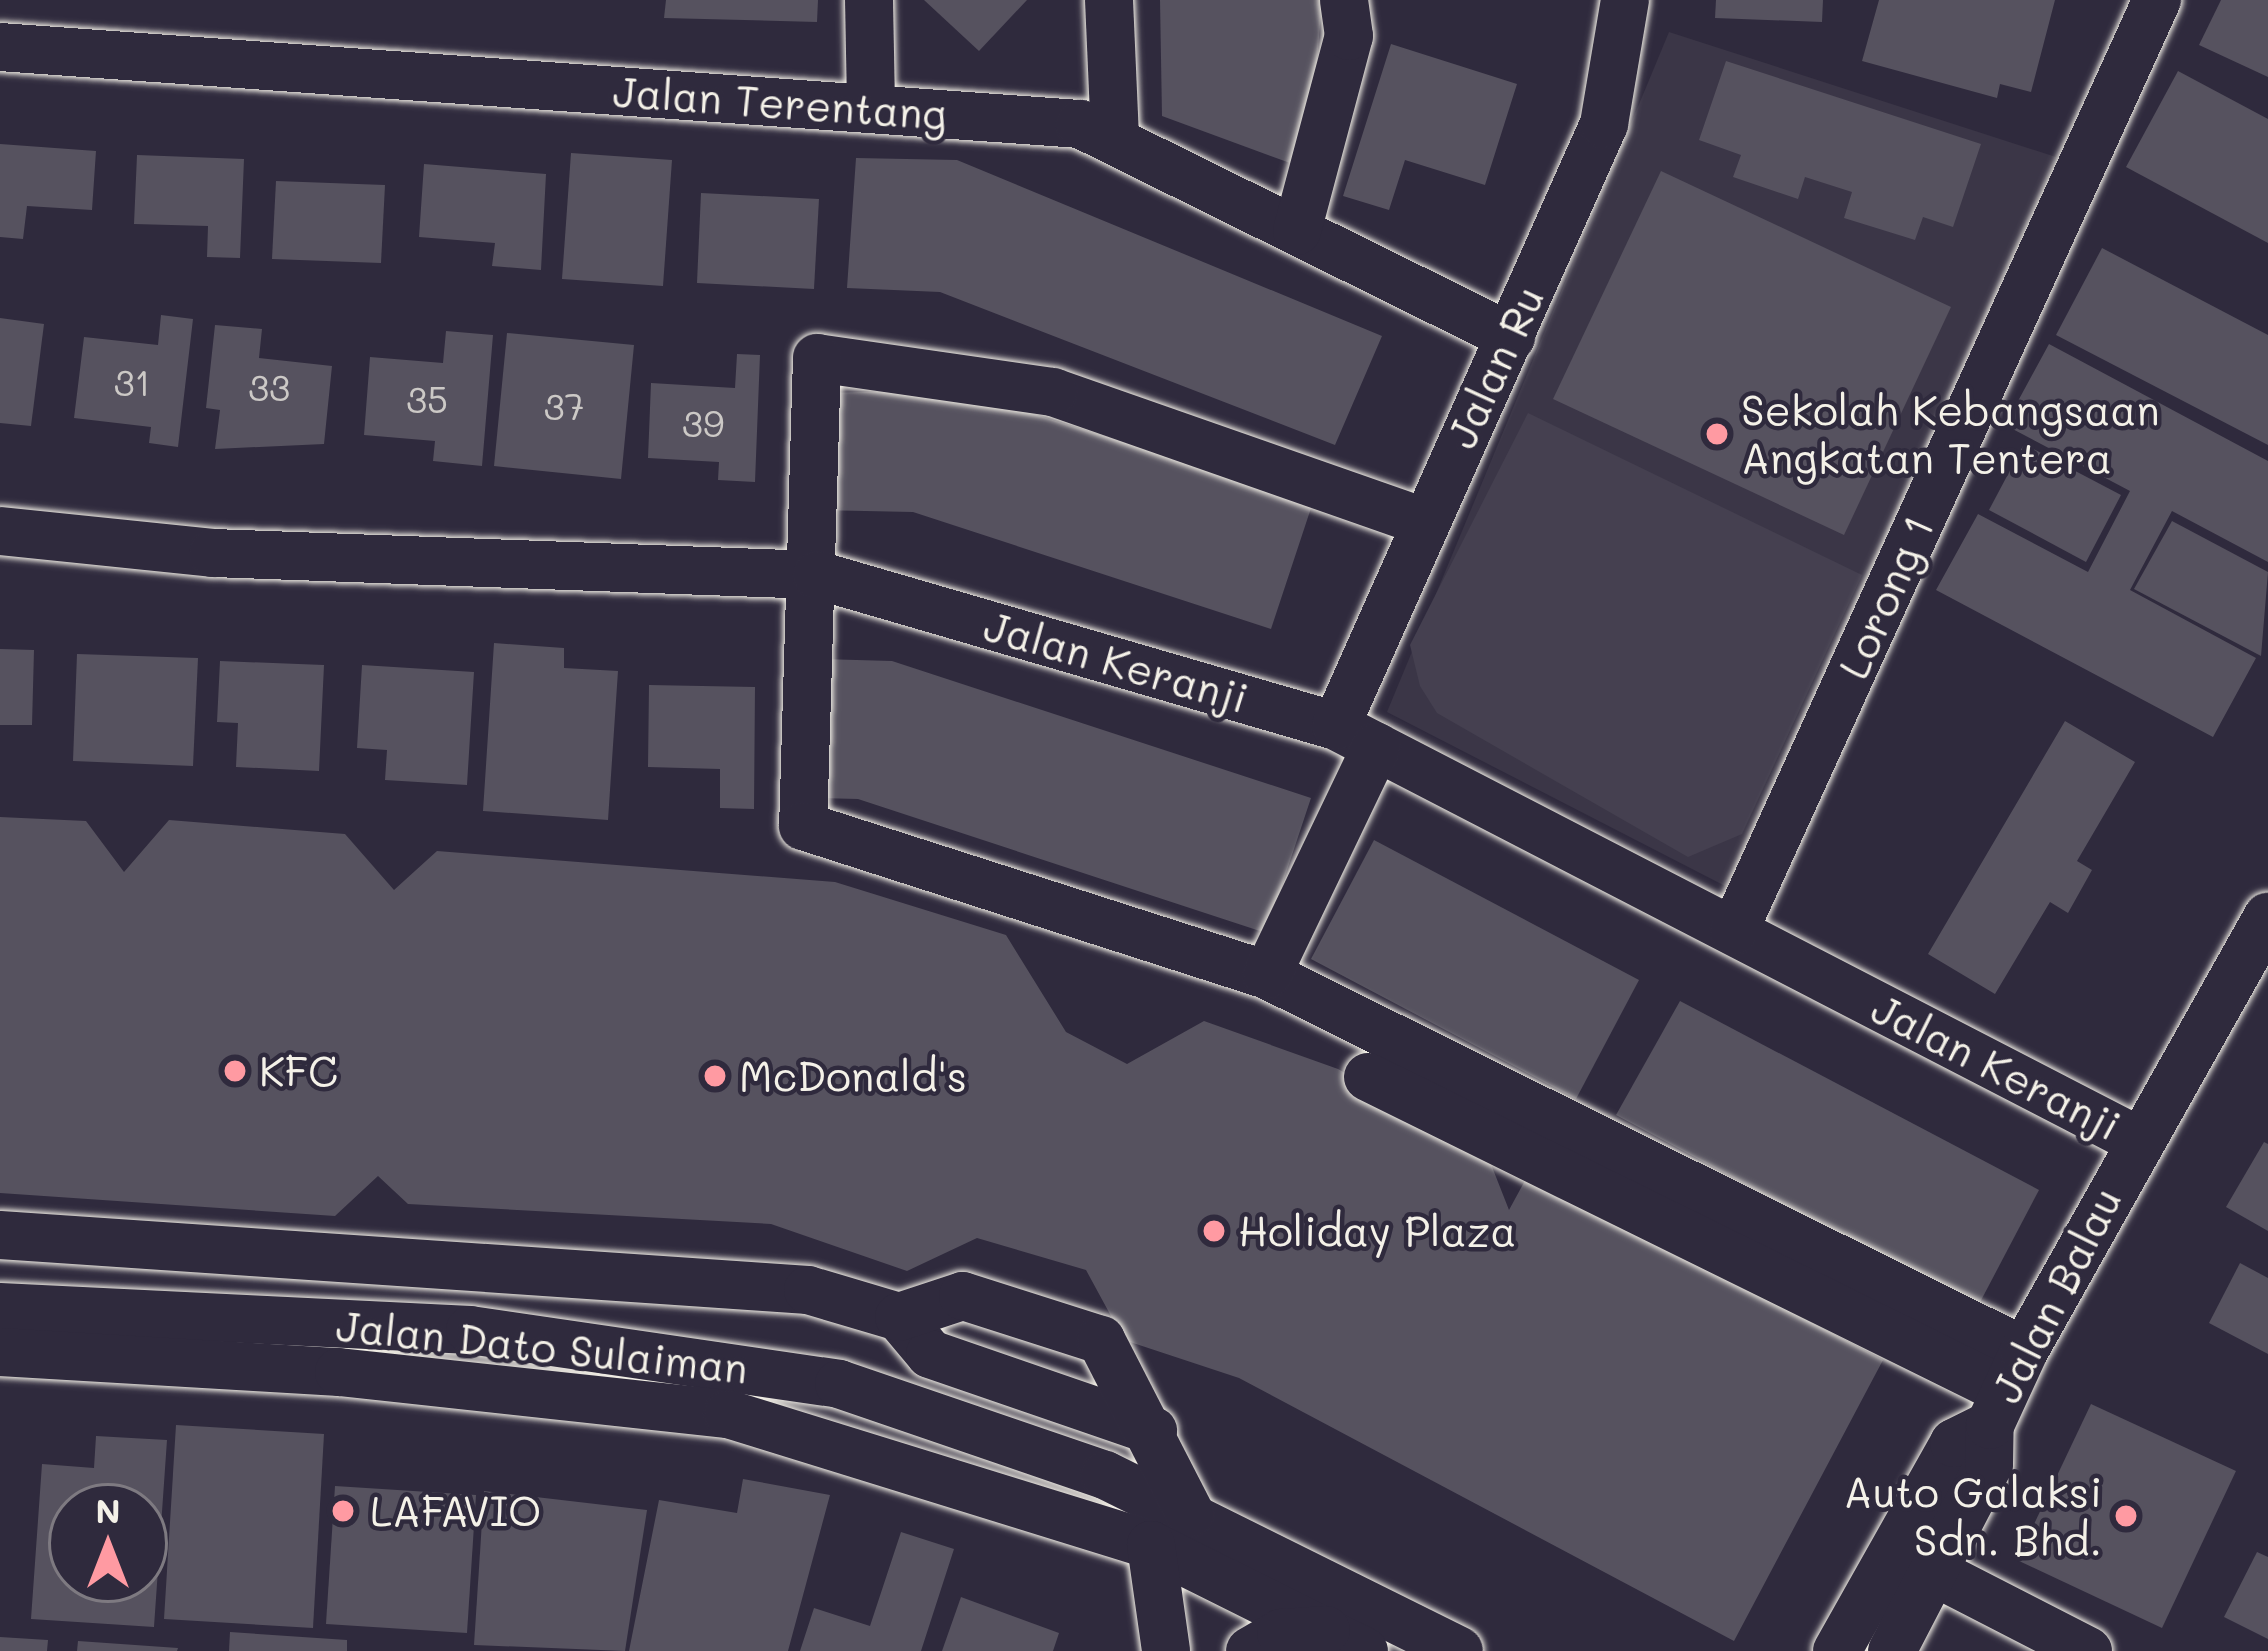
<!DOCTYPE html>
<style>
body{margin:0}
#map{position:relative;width:2268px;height:1651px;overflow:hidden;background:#2f2a3d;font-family:Mali,sans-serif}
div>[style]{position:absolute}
.built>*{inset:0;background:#3b3647}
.green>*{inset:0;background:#454050}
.building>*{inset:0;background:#56525f}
.roads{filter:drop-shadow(0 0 3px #f4f1e8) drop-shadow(0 0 3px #f4f1e8)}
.minor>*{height:48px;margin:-24px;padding:0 24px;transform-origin:24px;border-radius:24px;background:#2f2a3d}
.dots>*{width:33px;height:33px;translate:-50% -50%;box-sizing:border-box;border:6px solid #2f2a3d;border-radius:50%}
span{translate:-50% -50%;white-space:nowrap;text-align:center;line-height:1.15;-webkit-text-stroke:9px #2f2a3d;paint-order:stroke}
.number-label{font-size:36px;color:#ccc9c6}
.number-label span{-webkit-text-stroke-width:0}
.street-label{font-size:42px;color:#f4f1e8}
.poi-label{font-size:42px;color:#f4f1e8}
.left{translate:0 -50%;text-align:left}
.right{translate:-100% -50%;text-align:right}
.north{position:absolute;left:48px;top:1483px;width:120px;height:120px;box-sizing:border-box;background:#2f2a3d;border:3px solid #7e7a81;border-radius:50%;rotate:0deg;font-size:33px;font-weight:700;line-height:48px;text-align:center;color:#f4f1e8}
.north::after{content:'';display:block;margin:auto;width:42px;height:54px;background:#ff9aa2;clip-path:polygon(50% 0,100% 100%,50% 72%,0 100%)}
</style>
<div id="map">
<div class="built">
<div style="clip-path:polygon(1669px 32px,2056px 157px,1731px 889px,1387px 712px)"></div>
</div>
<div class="green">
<div style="clip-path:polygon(1528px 413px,1862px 575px,1742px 834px,1688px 857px,1437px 713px,1420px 686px,1410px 645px)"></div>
</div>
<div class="building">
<div style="clip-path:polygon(666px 0,818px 0,817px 22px,664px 18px)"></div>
<div style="clip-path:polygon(924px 0,1027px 0,979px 51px)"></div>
<div style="clip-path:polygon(1160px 0,1322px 0,1315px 86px,1290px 163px,1162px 116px)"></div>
<div style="clip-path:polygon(1716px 0,1823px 0,1822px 22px,1715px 18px)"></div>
<div style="clip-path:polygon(1879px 0,2055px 0,2031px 92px,2000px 84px,1997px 98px,1862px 61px)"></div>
<div style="clip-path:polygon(2221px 0,2268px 0,2268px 77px,2199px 45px)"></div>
<div style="clip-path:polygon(1391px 44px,1517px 84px,1485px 185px,1405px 160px,1389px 210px,1343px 196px)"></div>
<div style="clip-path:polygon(1726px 61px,1981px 144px,1953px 227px,1923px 217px,1915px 240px,1844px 218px,1852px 192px,1805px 177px,1798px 199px,1733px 177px,1741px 155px,1699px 140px)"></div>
<div style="clip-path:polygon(2178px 71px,2268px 119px,2268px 243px,2126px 167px)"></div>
<div style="clip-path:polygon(0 144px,96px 151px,92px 210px,27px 206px,23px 239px,0 237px)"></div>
<div style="clip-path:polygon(571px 153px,672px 160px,663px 286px,562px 279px)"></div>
<div style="clip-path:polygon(137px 155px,244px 159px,240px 258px,207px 257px,208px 226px,134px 224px)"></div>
<div style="clip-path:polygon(856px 158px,957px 160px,1382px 336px,1335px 445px,940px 292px,847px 288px)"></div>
<div style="clip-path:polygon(424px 164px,546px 174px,541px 270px,492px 266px,495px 243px,419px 237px)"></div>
<div style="clip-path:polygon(1661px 171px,1951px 307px,1844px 535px,1553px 399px)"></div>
<div style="clip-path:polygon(276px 181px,385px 185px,381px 263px,272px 259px)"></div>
<div style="clip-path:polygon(701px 193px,819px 199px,814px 289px,697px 283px)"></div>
<div style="clip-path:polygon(2102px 248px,2268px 335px,2268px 445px,2056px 335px)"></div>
<div style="clip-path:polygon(161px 315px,193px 319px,178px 447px,149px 443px,151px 427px,74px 418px,84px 337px,158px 345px)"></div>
<div style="clip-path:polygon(0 318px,44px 324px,31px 426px,0 423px)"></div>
<div style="clip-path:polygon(215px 325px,262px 329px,259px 358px,332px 366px,324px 444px,215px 449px,220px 410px,206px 408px)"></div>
<div style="clip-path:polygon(446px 331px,493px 335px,482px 466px,433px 461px,435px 441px,364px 435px,370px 357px,443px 363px)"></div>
<div style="clip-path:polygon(507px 333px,634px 345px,621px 479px,494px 466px)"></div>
<div style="clip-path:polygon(2049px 344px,2268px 461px,2268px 562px,2172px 511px,2130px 590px,2256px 658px,2213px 737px,1936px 590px,1978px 514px,2088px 572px,2130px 491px,2005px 425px)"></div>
<div style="clip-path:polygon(737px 354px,760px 355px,755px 482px,718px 480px,719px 462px,648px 458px,651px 383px,735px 388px)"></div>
<div style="clip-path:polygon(957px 390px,1313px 502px,1271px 629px,913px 512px,817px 510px,819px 393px)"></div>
<div style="clip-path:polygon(2024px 444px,2121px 495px,2086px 562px,1989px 510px)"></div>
<div style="clip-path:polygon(2172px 521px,2268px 572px,2261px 656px,2134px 589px)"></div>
<div style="clip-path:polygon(494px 643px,564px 648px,564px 668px,618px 671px,608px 820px,483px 811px)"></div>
<div style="clip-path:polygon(0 649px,34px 650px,32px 725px,0 725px)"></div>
<div style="clip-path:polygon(77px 654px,198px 658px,193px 766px,73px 761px)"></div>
<div style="clip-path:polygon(821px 659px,892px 661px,1311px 798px,1266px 933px,858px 799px,818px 798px)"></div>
<div style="clip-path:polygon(220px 661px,324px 665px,319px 771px,236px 767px,238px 723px,217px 722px)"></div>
<div style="clip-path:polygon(362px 665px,474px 672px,467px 785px,385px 780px,387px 750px,357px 748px)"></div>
<div style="clip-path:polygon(649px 685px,755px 687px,754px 809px,720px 808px,720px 769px,648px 767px)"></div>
<div style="clip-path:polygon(2065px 721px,2135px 762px,2077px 861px,2092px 870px,2068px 913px,2050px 902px,1995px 994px,1928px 954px)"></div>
<div style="clip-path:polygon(0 817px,86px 821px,124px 872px,169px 820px,345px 834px,394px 890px,437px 851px,835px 882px,1006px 935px,1066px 1032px,1127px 1064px,1204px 1021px,1338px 1069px,1487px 1154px,1509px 1210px,1528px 1175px,1883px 1360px,1734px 1641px,1239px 1378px,1124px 1340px,1086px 1270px,977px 1238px,907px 1271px,771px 1224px,408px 1204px,378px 1176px,335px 1216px,0 1193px)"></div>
<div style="clip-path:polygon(1374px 840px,1639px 980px,1576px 1099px,1311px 959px)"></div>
<div style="clip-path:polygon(1680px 1001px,2039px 1190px,1977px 1308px,1616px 1115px)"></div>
<div style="clip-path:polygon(2264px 1142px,2268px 1144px,2268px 1231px,2226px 1207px)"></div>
<div style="clip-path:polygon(2240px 1263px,2268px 1278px,2268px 1354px,2209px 1323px)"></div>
<div style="clip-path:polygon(2091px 1404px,2236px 1471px,2162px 1628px,2017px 1560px)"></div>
<div style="clip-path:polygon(176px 1425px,324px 1434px,313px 1628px,164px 1619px)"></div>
<div style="clip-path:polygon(evenodd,96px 1436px,167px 1440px,154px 1627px,31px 1619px,42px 1464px,94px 1468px,96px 1436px,72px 1507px,144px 1507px,144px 1579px,72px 1579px,72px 1507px)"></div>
<div style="clip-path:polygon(743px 1479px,830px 1495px,788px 1651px,629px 1651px,659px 1500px,737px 1513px)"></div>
<div style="clip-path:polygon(335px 1486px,476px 1495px,467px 1633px,326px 1624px)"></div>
<div style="clip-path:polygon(484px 1491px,647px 1510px,625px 1651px,474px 1645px)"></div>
<div style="clip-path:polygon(901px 1532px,954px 1549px,921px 1651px,800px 1651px,814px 1608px,870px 1626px)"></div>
<div style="clip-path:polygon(2257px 1552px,2268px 1557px,2268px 1639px,2224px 1617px)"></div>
<div style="clip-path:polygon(961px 1597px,1059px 1633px,1053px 1651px,942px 1651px)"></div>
<div style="clip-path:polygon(230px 1632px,347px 1640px,347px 1651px,229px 1651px)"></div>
<div style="clip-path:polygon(0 1637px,48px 1640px,47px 1651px,0 1651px)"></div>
<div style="clip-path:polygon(78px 1641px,178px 1648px,177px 1651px,77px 1651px)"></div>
</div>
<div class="roads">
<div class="minor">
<div style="left:869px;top:0;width:109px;rotate:88.9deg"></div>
<div style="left:1109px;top:0;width:140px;rotate:87.5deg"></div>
<div style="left:0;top:47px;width:1083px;rotate:4.08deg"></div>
<div style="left:1080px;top:124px;width:481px;rotate:26.3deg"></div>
<div style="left:1297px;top:231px;width:202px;rotate:-75.1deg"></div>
<div style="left:1349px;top:36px;width:36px;rotate:-98deg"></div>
<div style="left:1421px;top:521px;width:390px;rotate:-160.7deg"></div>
<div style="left:1053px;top:392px;width:238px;rotate:-171.8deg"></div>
<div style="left:817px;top:358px;width:468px;rotate:91.7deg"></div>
<div style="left:803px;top:826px;width:487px;rotate:17.8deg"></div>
<div style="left:1267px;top:975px;width:845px;rotate:26.41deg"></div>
<div style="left:0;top:531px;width:214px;rotate:5.9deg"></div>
<div style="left:213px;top:553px;width:604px;rotate:2.09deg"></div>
<div style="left:817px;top:575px;width:541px;rotate:16.22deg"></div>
<div style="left:1336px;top:726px;width:902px;rotate:27.33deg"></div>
<div style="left:1336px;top:726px;width:659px;rotate:-66deg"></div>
<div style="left:1604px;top:124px;width:126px;rotate:-80.4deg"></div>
<div style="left:1734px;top:931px;width:1023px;rotate:-65.57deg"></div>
<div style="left:1267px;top:975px;width:253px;rotate:-64.4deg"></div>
<div style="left:1368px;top:1077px;width:710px;rotate:26.24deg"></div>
<div style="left:0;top:1235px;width:810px;rotate:3.89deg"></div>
<div style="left:808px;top:1290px;width:95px;rotate:16.5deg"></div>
<div style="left:899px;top:1317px;width:48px;rotate:50deg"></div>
<div style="left:930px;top:1354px;width:236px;rotate:19deg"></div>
<div style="left:0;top:1307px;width:471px;rotate:2.8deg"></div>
<div style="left:470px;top:1330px;width:373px;rotate:8.3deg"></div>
<div style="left:839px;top:1384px;width:281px;rotate:18.9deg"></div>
<div style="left:1105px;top:1475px;width:395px;rotate:26.4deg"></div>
<div style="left:899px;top:1317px;width:67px;rotate:-18.2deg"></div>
<div style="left:963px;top:1296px;width:145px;rotate:17.7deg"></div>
<div style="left:1101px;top:1340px;width:195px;rotate:62.8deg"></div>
<div style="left:0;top:1352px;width:340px;rotate:3.4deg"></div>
<div style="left:339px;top:1372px;width:391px;rotate:6.2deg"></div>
<div style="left:728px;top:1414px;width:443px;rotate:17.2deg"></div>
<div style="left:1151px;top:1545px;width:238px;rotate:26.5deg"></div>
<div style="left:1151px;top:1545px;width:107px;rotate:81.9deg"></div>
<div style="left:1936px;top:1573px;width:171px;rotate:27.2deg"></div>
<div style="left:1250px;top:1651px;width:36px;rotate:-30deg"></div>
<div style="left:1281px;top:1633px;width:45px;rotate:-3.8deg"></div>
<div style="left:1837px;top:1651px;width:239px;rotate:-60.6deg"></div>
<div style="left:1954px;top:1443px;width:40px;rotate:-26.6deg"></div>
<div style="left:1892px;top:1651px;width:211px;rotate:-62.6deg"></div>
<div style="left:1989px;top:1464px;width:39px;rotate:-89deg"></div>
<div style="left:1990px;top:1425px;width:81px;rotate:-65.3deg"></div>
<div style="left:2024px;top:1351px;width:498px;rotate:-60.7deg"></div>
</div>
</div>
<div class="dots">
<div style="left:1717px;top:434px;background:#ff9aa2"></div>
<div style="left:235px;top:1071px;background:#ff9aa2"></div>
<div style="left:715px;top:1076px;background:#ff9aa2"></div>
<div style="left:1214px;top:1231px;background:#ff9aa2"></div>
<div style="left:343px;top:1511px;background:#ff9aa2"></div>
<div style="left:2126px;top:1516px;background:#ff9aa2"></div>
</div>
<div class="number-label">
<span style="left:132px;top:382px">31</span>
<span style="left:269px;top:387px">33</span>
<span style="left:427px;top:399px">35</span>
<span style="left:564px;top:406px">37</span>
<span style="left:703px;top:423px">39</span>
</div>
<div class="street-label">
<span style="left:780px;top:103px;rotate:4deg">Jalan Terentang</span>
<span style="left:1495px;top:367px;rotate:-65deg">Jalan Ru</span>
<span style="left:1886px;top:597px;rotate:-66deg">Lorong 1</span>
<span style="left:1116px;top:662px;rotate:16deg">Jalan Keranji</span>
<span style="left:1996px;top:1067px;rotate:27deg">Jalan Keranji</span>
<span style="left:2056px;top:1295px;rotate:-63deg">Jalan Balau</span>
<span style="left:542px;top:1347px;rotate:6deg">Jalan Dato Sulaiman</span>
</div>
<div class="poi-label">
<span class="left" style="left:1741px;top:434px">Sekolah Kebangsaan<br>Angkatan Tentera</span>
<span class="left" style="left:259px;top:1071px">KFC</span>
<span class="left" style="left:739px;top:1076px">McDonald's</span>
<span class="left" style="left:1238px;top:1231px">Holiday Plaza</span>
<span class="right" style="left:2102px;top:1516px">Auto Galaksi<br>Sdn. Bhd.</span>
<span class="left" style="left:370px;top:1511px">LAFAVIO</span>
</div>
<div class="north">N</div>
</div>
